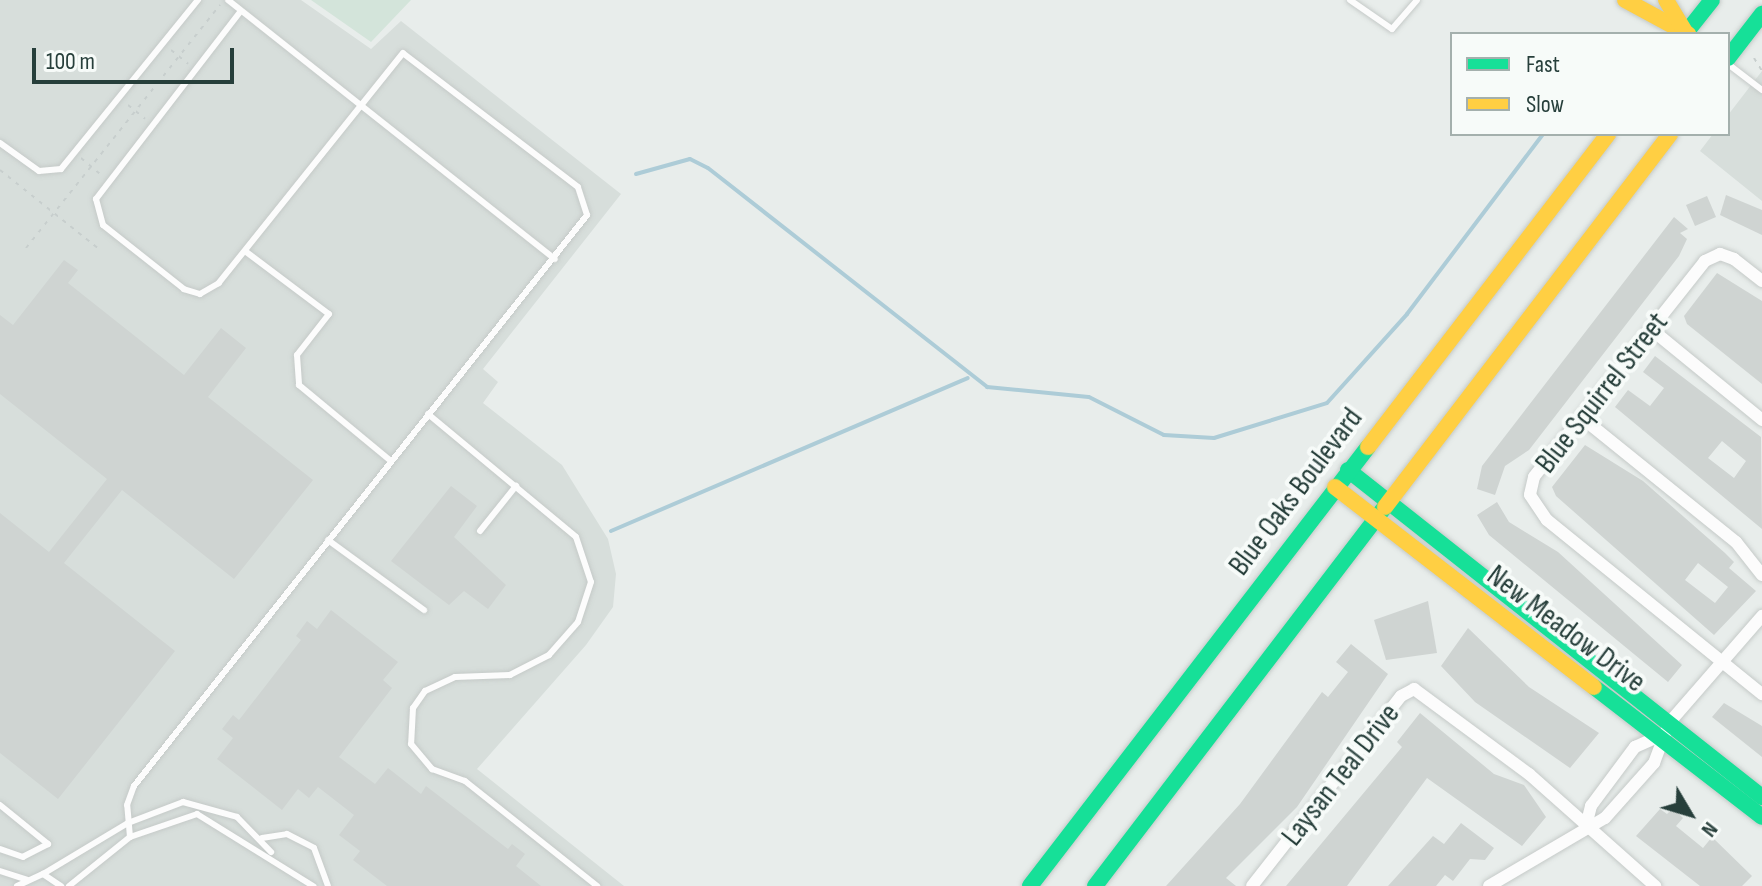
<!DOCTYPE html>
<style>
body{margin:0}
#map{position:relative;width:1762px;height:886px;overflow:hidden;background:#e8edeb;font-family:"Sofia Sans Condensed",sans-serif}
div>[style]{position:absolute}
.built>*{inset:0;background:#d7dedb}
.green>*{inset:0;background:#d3e4da}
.stream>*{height:4px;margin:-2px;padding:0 2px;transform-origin:2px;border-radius:2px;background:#adccd7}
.building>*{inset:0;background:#cfd4d2}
.path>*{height:2px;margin-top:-1px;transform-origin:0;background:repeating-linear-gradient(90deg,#c7cecd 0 4px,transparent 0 10px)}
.roads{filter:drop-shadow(0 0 2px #c5cac8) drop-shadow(0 0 2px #c5cac8)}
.lane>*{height:6px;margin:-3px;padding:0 3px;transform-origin:3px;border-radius:3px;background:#fcfcfc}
.street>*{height:12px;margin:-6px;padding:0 6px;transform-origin:6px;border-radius:6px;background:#fcfcfc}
.fast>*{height:16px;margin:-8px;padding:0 8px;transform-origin:8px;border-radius:8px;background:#16e098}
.slow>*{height:16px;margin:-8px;padding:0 8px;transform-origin:8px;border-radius:8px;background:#ffcf43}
span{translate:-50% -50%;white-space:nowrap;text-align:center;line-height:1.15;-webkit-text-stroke:8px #f7fbf9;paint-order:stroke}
.street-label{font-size:30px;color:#273f3b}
.legend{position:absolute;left:1450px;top:32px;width:280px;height:104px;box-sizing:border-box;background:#f7fbf9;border:2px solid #a4b0ad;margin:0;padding:10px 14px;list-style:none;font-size:24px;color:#273f3b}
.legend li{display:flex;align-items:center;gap:16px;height:40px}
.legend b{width:40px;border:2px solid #a4b0ad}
.north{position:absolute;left:1650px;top:774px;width:80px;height:80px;-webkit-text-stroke:6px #f7fbf9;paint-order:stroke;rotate:128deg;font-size:22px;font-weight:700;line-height:32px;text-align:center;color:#273f3b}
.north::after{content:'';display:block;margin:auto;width:28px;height:36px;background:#273f3b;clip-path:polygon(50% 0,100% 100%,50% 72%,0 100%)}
.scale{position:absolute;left:32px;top:48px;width:202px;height:36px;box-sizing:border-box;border:4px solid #273f3b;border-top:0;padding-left:10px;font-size:24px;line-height:28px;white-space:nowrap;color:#273f3b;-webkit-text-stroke:6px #f7fbf9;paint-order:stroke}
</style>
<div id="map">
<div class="built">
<div style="clip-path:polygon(0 0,301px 0,371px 49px,401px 21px,621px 194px,483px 369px,498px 382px,483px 403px,562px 465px,608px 539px,616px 574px,613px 607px,586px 645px,477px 769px,624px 886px,0 886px)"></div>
<div style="clip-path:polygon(1762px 71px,1762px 201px,1700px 151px,1713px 134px,1728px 134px,1728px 115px)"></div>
</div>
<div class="green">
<div style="clip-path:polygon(311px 0,411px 0,371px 42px)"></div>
</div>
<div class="stream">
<div style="left:636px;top:174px;width:56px;rotate:-15.5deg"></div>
<div style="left:690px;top:159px;width:20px;rotate:27deg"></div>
<div style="left:708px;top:168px;width:355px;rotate:38.1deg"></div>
<div style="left:987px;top:387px;width:102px;rotate:5.6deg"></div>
<div style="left:1089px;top:397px;width:84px;rotate:26.9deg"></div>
<div style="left:1164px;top:435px;width:50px;rotate:3.4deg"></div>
<div style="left:1214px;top:438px;width:118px;rotate:-17.2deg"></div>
<div style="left:1327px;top:403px;width:120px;rotate:-48deg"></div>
<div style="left:1407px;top:314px;width:226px;rotate:-52.9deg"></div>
<div style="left:611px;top:531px;width:388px;rotate:-23.2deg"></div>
</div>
<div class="building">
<div style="clip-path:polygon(1726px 195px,1762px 210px,1762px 235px,1720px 215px)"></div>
<div style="clip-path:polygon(1707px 196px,1716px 217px,1695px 226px,1686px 205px)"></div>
<div style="clip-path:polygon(1674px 217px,1688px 229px,1680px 233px,1687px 239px,1679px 256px,1529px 450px,1505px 466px,1495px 495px,1477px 489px,1482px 466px)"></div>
<div style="clip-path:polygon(64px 260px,78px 270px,68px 283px,184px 375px,221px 328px,246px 348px,208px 397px,313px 480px,234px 579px,122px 490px,64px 563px,175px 651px,58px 799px,0 753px,0 513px,49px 552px,107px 479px,0 394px,0 315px,13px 325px)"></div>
<div style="clip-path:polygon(1717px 273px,1762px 301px,1762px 384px,1687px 324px,1684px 316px)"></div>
<div style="clip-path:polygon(evenodd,1655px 356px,1761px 437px,1762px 529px,1615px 407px,1628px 390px,1650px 406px,1664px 388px,1643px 372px,1655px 356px,1722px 441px,1746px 461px,1734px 478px,1708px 458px,1722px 441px)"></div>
<div style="clip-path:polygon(evenodd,1585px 445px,1643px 481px,1725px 553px,1734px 562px,1729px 568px,1756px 591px,1714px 635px,1556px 496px,1552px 487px,1585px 445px,1698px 563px,1728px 587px,1715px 603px,1685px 580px,1698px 563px)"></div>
<div style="clip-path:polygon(451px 486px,477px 506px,454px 537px,506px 585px,488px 609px,464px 591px,449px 605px,391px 561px)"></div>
<div style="clip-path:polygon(1497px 502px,1509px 522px,1558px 552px,1682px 665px,1668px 682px,1489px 535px,1477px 515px)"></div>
<div style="clip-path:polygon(1428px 601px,1437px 653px,1386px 660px,1374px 620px)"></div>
<div style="clip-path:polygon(331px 610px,398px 662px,383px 680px,392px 688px,339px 757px,375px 784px,388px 768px,421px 794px,426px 786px,508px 849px,512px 844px,525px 854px,516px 866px,541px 886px,387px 886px,353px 860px,360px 851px,339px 835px,354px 815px,318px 787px,309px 798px,298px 789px,282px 810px,217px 759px,233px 738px,222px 729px,233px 715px,239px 720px,301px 640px,296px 636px,307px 621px,317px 629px)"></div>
<div style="clip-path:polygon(1468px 628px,1529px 687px,1599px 733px,1570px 768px,1475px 702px,1441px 666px)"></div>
<div style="clip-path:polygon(1351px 644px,1388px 674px,1297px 807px,1226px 878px,1236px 886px,1166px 886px,1240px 804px,1322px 692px,1328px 697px,1348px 672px,1336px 662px)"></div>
<div style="clip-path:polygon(1724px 703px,1762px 726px,1762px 757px,1712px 717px)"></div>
<div style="clip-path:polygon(1420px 713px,1494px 774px,1524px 785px,1546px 817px,1522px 846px,1427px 778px,1347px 886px,1286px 886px,1402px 747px,1397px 742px)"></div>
<div style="clip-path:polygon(1673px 808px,1683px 818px,1676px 826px,1703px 848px,1712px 837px,1752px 876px,1742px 886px,1700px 886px,1636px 836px,1660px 809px,1667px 814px)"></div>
<div style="clip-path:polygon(1461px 823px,1494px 848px,1485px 860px,1470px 859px,1453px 881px,1445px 875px,1436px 886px,1388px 886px,1433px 836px,1444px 844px)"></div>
</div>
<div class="path">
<div style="left:171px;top:50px;width:22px;rotate:39deg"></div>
<div style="left:1754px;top:58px;width:15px;rotate:58deg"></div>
<div style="left:128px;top:105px;width:22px;rotate:39deg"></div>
<div style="left:81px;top:158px;width:26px;rotate:40deg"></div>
<div style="left:0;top:170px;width:127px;rotate:38.6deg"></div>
<div style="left:26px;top:248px;width:311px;rotate:-51.4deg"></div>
</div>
<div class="roads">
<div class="lane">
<div style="left:228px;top:0;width:417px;rotate:38.4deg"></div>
<div style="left:1350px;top:0;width:51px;rotate:34.6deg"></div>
<div style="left:1392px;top:29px;width:38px;rotate:-49deg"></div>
<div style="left:1728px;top:64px;width:43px;rotate:37.4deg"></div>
<div style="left:0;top:143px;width:48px;rotate:35.7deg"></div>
<div style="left:39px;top:171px;width:22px;rotate:-5deg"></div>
<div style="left:61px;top:169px;width:218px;rotate:-51deg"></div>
<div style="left:245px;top:251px;width:105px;rotate:36.9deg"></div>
<div style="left:329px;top:314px;width:52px;rotate:128deg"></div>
<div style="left:297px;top:355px;width:30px;rotate:86deg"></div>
<div style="left:299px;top:385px;width:119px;rotate:39.6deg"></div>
<div style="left:428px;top:414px;width:192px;rotate:39.7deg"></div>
<div style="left:576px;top:537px;width:47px;rotate:71.6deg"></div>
<div style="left:591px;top:582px;width:42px;rotate:108deg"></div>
<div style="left:578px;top:622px;width:44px;rotate:131.3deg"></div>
<div style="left:549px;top:655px;width:44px;rotate:152.9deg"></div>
<div style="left:510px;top:675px;width:55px;rotate:177.9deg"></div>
<div style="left:455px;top:677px;width:33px;rotate:155deg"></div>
<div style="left:425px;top:691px;width:21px;rotate:125deg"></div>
<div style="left:413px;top:708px;width:36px;rotate:93deg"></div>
<div style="left:411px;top:744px;width:33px;rotate:50deg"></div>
<div style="left:432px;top:769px;width:35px;rotate:20deg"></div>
<div style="left:465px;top:781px;width:169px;rotate:38.5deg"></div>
<div style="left:480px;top:531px;width:58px;rotate:-51.3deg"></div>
<div style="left:328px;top:540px;width:119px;rotate:36.1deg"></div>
<div style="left:0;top:805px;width:62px;rotate:39.1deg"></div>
<div style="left:48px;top:844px;width:28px;rotate:153deg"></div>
<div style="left:23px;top:857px;width:24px;rotate:-161deg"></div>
<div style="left:130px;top:837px;width:32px;rotate:-95deg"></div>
<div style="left:127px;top:805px;width:20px;rotate:-70deg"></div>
<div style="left:134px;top:786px;width:729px;rotate:-51.57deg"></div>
<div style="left:587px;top:215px;width:29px;rotate:-108deg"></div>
<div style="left:578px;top:187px;width:220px;rotate:-142.6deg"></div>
<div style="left:403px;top:53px;width:295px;rotate:128.7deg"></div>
<div style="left:219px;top:283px;width:22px;rotate:150deg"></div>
<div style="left:200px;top:294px;width:17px;rotate:-163deg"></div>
<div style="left:184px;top:289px;width:103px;rotate:-141.7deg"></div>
<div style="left:103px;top:225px;width:27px;rotate:-105deg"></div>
<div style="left:96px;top:199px;width:237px;rotate:-52.4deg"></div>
<div style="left:262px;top:838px;width:25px;rotate:-9deg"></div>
<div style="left:287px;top:834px;width:30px;rotate:27deg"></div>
<div style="left:314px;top:848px;width:40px;rotate:69.8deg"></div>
<div style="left:0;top:871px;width:28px;rotate:18deg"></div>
<div style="left:43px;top:874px;width:99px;rotate:-31deg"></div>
<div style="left:128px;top:823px;width:59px;rotate:-20.9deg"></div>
<div style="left:183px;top:802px;width:56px;rotate:15.5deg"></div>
<div style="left:237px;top:817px;width:49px;rotate:45.8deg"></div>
<div style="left:17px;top:886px;width:29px;rotate:-25deg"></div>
<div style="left:43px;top:874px;width:22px;rotate:34deg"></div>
<div style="left:69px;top:886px;width:78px;rotate:-38.8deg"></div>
<div style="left:130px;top:837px;width:71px;rotate:-18.9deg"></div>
<div style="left:197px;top:814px;width:137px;rotate:31.8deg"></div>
</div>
<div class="street">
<div style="left:1762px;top:281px;width:36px;rotate:-142deg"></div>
<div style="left:1734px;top:259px;width:15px;rotate:-160deg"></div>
<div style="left:1720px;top:254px;width:17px;rotate:155deg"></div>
<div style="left:1705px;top:261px;width:275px;rotate:128.4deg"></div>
<div style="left:1534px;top:477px;width:18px;rotate:103deg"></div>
<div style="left:1530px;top:495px;width:30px;rotate:56deg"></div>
<div style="left:1547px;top:520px;width:277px;rotate:39deg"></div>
<div style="left:1651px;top:329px;width:144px;rotate:39.3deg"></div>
<div style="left:1581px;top:417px;width:199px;rotate:38.9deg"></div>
<div style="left:1736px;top:542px;width:42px;rotate:51.8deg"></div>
<div style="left:1586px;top:826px;width:21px;rotate:-76deg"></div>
<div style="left:1591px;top:806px;width:74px;rotate:-53.3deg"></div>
<div style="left:1635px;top:747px;width:27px;rotate:-24deg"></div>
<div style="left:1252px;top:886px;width:241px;rotate:-51.9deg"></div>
<div style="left:1401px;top:696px;width:15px;rotate:-28deg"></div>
<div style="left:1414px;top:689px;width:143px;rotate:36.5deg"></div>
<div style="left:1529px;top:774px;width:169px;rotate:41.6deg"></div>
<div style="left:1489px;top:886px;width:134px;rotate:-30.4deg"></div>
<div style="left:1605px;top:818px;width:74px;rotate:-48.3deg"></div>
<div style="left:1654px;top:763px;width:43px;rotate:-69.4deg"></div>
<div style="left:1669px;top:723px;width:142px;rotate:-49deg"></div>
</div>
<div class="fast">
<div style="left:1685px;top:34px;width:43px;rotate:-51.5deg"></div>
<div style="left:1728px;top:58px;width:56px;rotate:-52.3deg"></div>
<div style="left:1348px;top:470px;width:528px;rotate:38.3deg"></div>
<div style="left:1594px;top:687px;width:212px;rotate:37.7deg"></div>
<div style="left:1030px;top:886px;width:554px;rotate:-52.41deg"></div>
<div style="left:1095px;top:886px;width:477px;rotate:-52.6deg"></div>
</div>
<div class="slow">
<div style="left:1625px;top:0;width:72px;rotate:28.4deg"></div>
<div style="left:1666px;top:0;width:39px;rotate:59deg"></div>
<div style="left:1368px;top:447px;width:394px;rotate:-52.5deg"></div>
<div style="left:1335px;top:487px;width:327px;rotate:37.7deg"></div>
<div style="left:1385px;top:507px;width:469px;rotate:-52.6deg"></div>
</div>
</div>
<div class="street-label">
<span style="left:1602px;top:393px;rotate:-52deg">Blue Squirrel Street</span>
<span style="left:1296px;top:492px;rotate:-53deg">Blue Oaks Boulevard</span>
<span style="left:1566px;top:629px;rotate:37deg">New Meadow Drive</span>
<span style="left:1341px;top:775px;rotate:-52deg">Laysan Teal Drive</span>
</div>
<ul class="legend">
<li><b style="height:10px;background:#16e098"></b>Fast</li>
<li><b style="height:10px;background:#ffcf43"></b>Slow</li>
</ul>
<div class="north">N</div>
<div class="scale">100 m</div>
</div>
